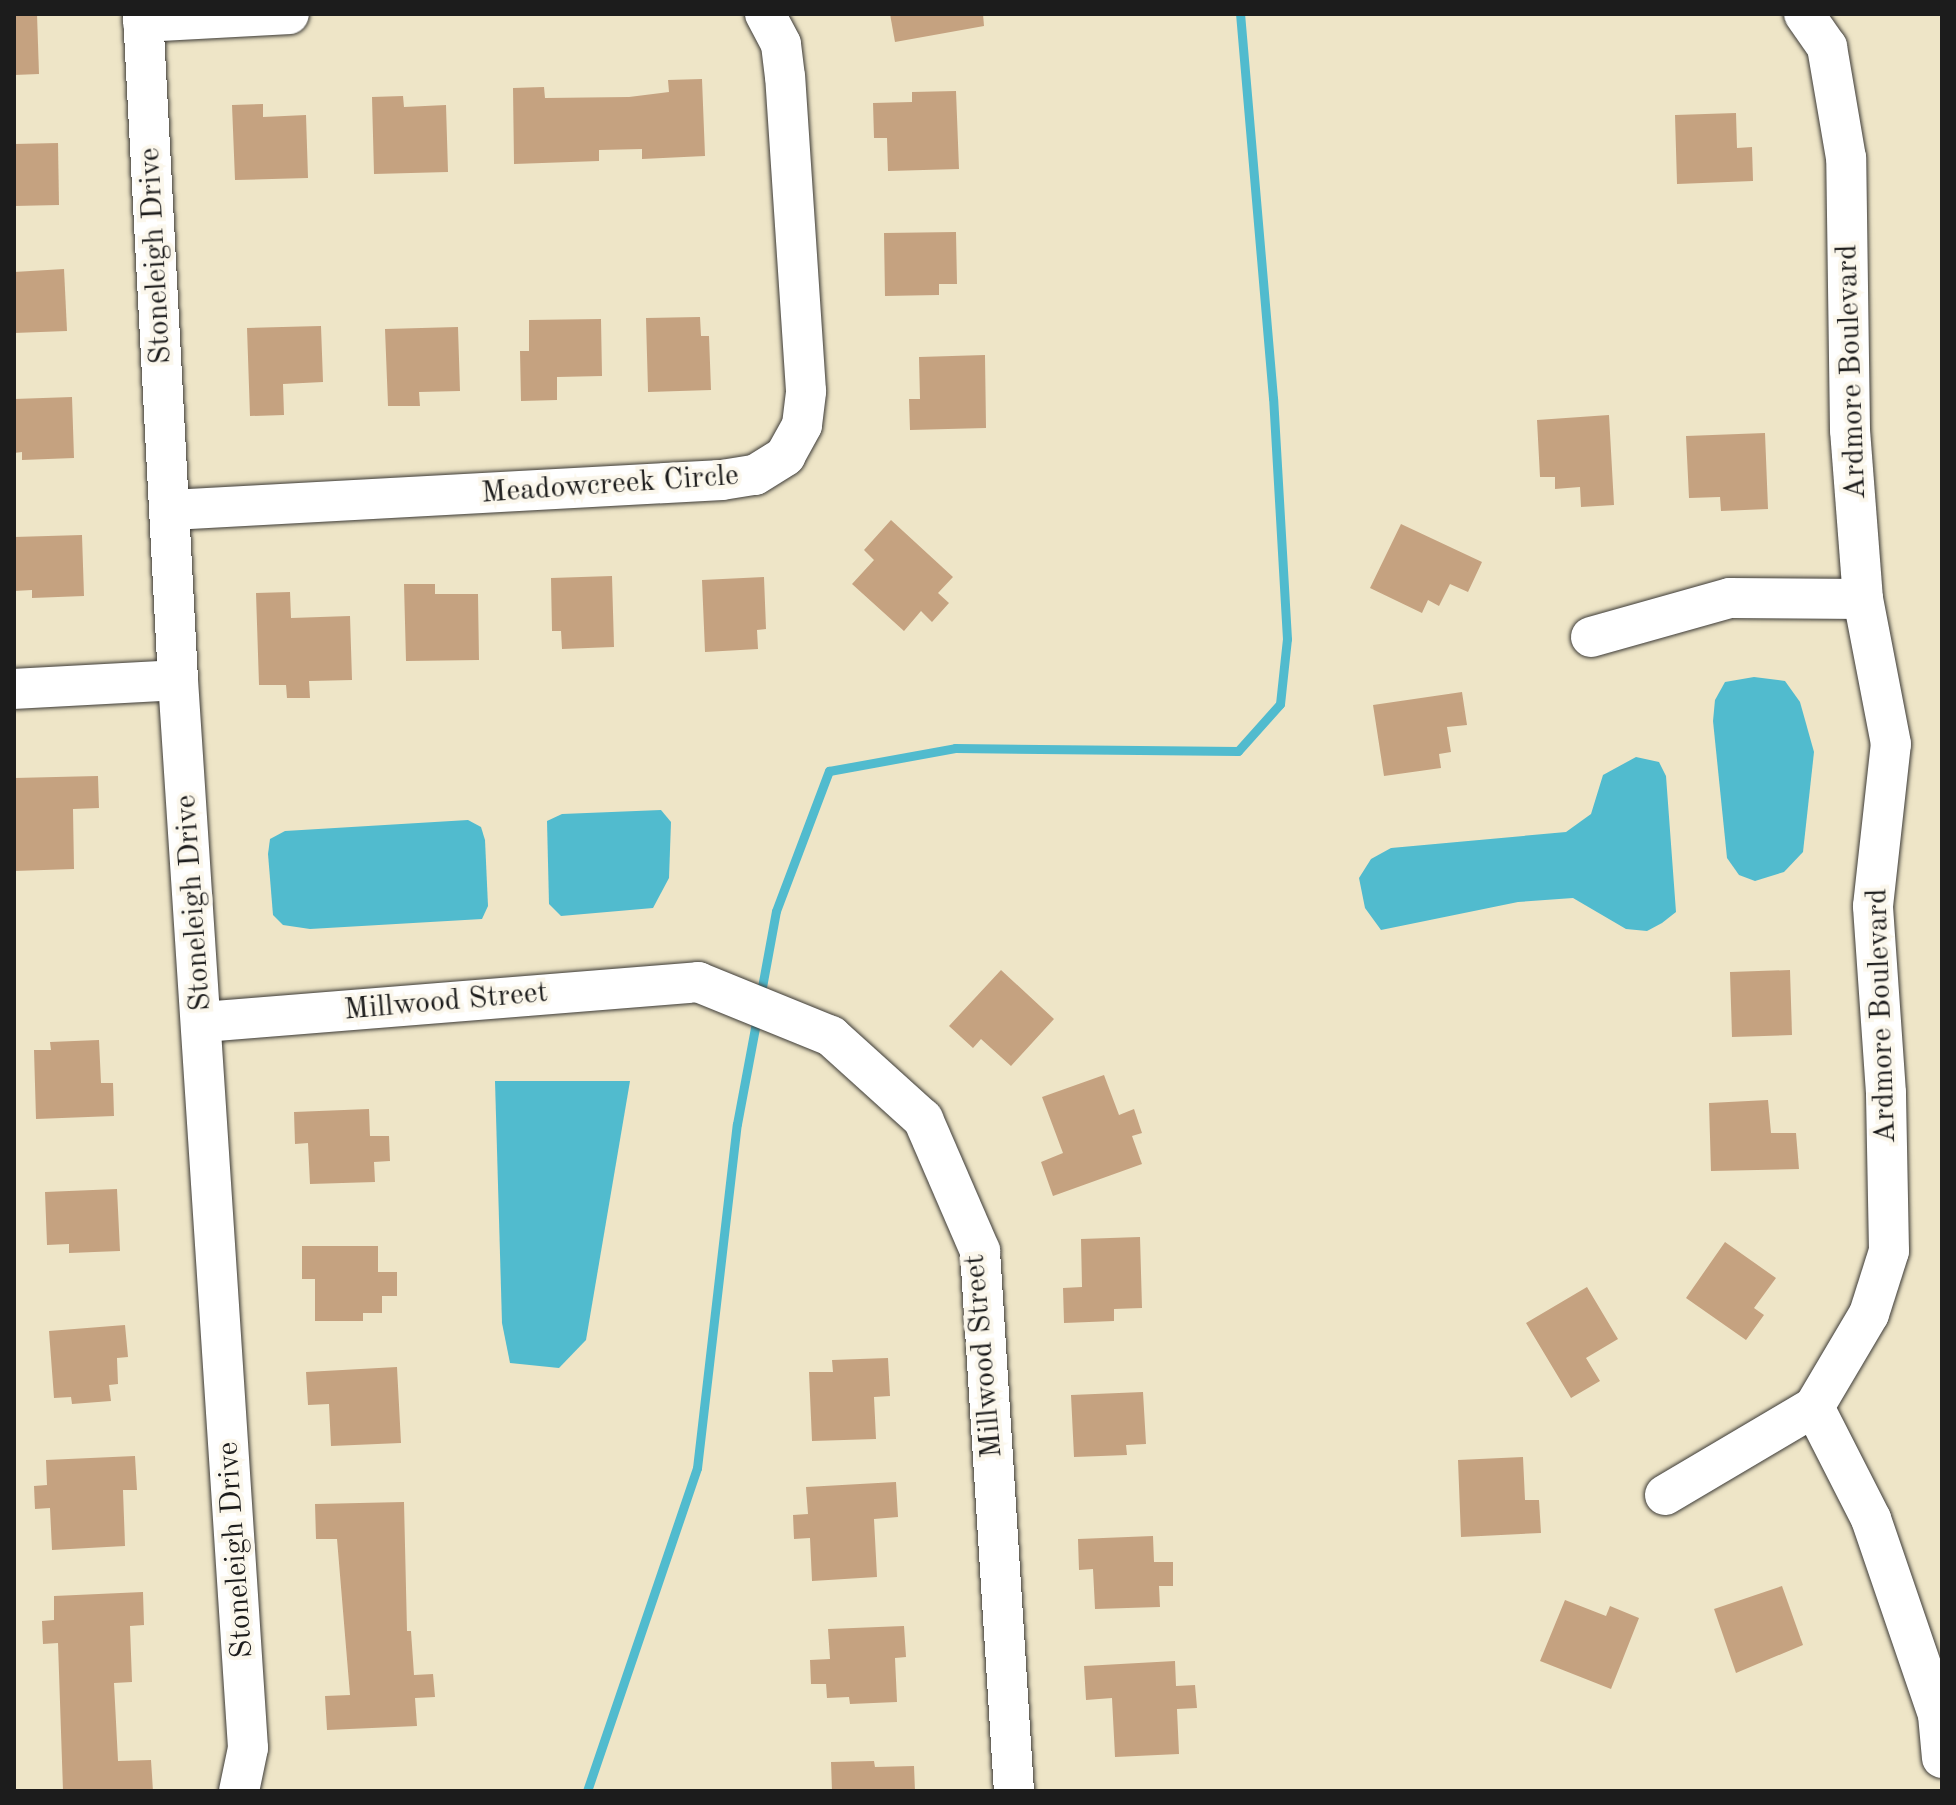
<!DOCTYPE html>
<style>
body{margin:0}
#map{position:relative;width:1956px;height:1805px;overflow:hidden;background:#eee5c7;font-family:"Old Standard TT",serif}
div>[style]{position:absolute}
.water>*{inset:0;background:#51bbce}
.stream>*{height:9px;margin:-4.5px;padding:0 4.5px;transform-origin:4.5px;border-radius:4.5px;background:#51bbce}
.building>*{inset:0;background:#c5a280}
.roads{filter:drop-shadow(0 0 2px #3c3a36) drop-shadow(0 0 2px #3c3a36)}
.minor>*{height:40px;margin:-20px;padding:0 20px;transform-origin:20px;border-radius:20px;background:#fff}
span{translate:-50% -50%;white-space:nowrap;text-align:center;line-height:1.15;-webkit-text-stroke:8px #fbf7ec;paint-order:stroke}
.street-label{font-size:30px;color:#1c1c1c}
.frame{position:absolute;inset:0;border:16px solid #1c1c1c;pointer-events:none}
</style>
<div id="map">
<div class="water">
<div style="clip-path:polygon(1754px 677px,1785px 681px,1800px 702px,1814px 752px,1803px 852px,1784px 872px,1755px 881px,1739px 875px,1727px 858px,1713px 721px,1715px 700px,1725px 682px)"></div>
<div style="clip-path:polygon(1636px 757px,1659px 762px,1666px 776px,1676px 912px,1662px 923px,1647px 931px,1626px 929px,1573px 898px,1518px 902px,1381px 930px,1365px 908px,1359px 878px,1371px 859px,1391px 848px,1566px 832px,1591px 814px,1603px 775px)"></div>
<div style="clip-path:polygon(661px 810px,671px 822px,669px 878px,653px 908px,561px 916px,549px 904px,547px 821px,562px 814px)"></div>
<div style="clip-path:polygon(468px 820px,481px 827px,485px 840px,488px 906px,482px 919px,310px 929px,283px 925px,273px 915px,268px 854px,270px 839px,285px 831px)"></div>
<div style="clip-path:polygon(495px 1081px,630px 1081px,586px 1340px,559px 1368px,510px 1363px,502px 1323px)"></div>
</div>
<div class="stream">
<div style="left:760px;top:998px;width:88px;rotate:-79.6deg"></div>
<div style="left:776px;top:911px;width:150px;rotate:-69.3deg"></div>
<div style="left:829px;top:771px;width:128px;rotate:-10.3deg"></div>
<div style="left:955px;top:748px;width:283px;rotate:0.6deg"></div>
<div style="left:1238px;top:751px;width:63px;rotate:-48.2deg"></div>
<div style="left:1280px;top:704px;width:65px;rotate:-83.9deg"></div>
<div style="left:1287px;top:639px;width:241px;rotate:-93.3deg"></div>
<div style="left:1273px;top:398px;width:385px;rotate:-94.9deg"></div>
<div style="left:587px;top:1791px;width:341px;rotate:-71.2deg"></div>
<div style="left:697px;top:1468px;width:346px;rotate:-83.4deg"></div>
<div style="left:737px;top:1124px;width:109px;rotate:-79.4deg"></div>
</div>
<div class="building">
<div style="clip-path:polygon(14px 14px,37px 14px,39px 74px,14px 75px)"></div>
<div style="clip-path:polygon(890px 14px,983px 14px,984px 26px,895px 42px)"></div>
<div style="clip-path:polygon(702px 79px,705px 156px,642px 159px,642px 149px,599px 150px,599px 161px,514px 164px,513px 88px,544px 87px,545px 98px,629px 97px,669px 92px,668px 80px)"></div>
<div style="clip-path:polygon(956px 91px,959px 169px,888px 171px,887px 138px,874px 138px,873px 103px,912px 102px,912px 92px)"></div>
<div style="clip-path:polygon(403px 96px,404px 107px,446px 105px,448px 172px,374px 174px,372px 97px)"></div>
<div style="clip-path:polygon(263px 104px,263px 117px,306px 115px,308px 178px,235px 180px,232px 105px)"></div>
<div style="clip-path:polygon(1736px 113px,1737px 148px,1752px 147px,1753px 181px,1677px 184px,1675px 115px)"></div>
<div style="clip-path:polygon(58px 143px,59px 205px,14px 206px,14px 144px)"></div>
<div style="clip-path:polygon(956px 232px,957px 284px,939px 284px,939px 295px,885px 296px,884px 233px)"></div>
<div style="clip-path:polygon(64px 269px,67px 331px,14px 333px,14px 272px)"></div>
<div style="clip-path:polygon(700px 317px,701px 336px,709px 336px,711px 390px,648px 392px,646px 318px)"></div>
<div style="clip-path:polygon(601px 319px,602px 376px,557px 377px,557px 400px,521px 401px,520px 351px,529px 351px,529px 320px)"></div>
<div style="clip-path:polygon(321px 326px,323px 382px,283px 384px,284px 415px,250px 416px,247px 328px)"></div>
<div style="clip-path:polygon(458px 327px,460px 391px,419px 392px,420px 406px,388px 406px,385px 329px)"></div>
<div style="clip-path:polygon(985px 355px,986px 428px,910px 430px,909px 399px,920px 399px,919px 357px)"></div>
<div style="clip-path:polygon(72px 397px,74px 458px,22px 460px,22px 452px,14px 453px,14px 399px)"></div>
<div style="clip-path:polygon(1609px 415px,1614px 505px,1581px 507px,1580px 487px,1555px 489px,1555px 477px,1540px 477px,1537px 420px)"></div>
<div style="clip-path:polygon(1765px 433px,1768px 509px,1721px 511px,1720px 497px,1689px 498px,1686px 436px)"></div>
<div style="clip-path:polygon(891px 520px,953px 577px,938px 593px,949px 603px,932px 622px,921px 611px,904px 631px,852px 584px,874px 560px,864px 550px)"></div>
<div style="clip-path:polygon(1401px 524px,1482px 562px,1468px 592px,1450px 584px,1439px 606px,1428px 600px,1422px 613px,1370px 588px)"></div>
<div style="clip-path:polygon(82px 535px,84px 596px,32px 598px,32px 590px,14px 591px,14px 537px)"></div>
<div style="clip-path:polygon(612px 576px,614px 647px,562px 649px,561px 631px,552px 631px,551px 578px)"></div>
<div style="clip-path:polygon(764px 577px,766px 629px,757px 630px,758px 649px,705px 652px,702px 580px)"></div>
<div style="clip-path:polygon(404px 584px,435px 584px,435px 594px,478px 594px,479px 660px,406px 661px)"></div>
<div style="clip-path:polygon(290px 592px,291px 618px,350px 616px,352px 680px,309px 681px,310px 698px,287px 698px,286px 685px,259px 685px,256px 593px)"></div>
<div style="clip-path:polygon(1462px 692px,1467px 725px,1447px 727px,1451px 752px,1439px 754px,1441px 768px,1384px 776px,1373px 705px)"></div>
<div style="clip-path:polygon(98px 776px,99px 808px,73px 809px,74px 869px,14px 871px,14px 778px)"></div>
<div style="clip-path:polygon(1001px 970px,1054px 1019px,1011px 1066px,981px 1039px,973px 1048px,949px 1026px)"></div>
<div style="clip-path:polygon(1790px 970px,1792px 1035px,1732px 1037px,1730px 972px)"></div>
<div style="clip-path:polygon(99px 1040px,101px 1083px,113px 1083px,114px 1116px,36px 1119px,34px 1050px,51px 1050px,50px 1042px)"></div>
<div style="clip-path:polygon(1104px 1075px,1119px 1115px,1134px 1109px,1142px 1133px,1132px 1136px,1142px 1164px,1053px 1196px,1041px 1162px,1063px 1153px,1042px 1097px)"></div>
<div style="clip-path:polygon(1768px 1100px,1771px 1133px,1796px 1133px,1799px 1169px,1711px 1171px,1709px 1103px)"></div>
<div style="clip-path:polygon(369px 1109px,370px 1136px,389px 1136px,390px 1161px,374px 1162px,375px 1182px,310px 1184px,308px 1143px,295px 1144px,294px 1112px)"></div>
<div style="clip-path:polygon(117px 1189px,120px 1251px,69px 1253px,69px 1244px,47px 1245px,45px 1192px)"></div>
<div style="clip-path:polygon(1140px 1237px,1142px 1308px,1114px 1309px,1114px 1321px,1064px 1323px,1063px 1288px,1082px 1287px,1081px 1239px)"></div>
<div style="clip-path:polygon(1725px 1242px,1776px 1278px,1754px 1308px,1764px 1315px,1746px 1340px,1686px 1298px)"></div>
<div style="clip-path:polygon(302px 1246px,378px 1246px,378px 1272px,397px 1272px,397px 1296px,382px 1296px,382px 1313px,363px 1313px,363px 1321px,315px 1321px,315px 1279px,302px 1279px)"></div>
<div style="clip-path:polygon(1587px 1287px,1618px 1339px,1586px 1358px,1600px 1381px,1571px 1398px,1526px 1323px)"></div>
<div style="clip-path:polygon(125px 1325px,128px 1357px,117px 1358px,118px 1384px,109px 1385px,111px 1401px,72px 1404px,71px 1397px,54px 1398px,49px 1331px)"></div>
<div style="clip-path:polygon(888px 1358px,890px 1396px,874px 1397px,876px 1439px,812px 1441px,809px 1372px,833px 1372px,832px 1360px)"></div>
<div style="clip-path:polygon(397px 1367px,401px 1443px,331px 1446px,329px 1404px,308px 1405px,306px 1372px)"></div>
<div style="clip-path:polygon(1143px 1392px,1146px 1444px,1126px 1445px,1127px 1455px,1074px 1457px,1071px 1395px)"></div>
<div style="clip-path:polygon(135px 1456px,137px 1490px,123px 1490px,125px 1546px,52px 1550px,50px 1508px,35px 1509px,34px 1486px,47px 1485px,46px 1460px)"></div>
<div style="clip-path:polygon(1523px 1457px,1525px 1500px,1539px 1500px,1541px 1533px,1461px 1537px,1458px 1460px)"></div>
<div style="clip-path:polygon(896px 1482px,898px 1517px,874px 1519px,877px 1577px,812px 1581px,810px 1538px,794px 1539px,793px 1515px,808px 1514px,806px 1487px)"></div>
<div style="clip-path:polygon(404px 1502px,407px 1631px,411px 1631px,414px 1675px,433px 1674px,435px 1697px,415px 1698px,417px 1726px,327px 1730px,325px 1696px,350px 1695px,337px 1539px,316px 1539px,315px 1504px)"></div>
<div style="clip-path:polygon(1153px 1536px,1154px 1562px,1173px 1562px,1173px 1586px,1159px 1586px,1160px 1607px,1095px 1609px,1093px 1569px,1079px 1570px,1078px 1539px)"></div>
<div style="clip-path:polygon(1782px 1586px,1803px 1645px,1736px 1673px,1714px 1609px)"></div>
<div style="clip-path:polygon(143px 1592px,144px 1625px,130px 1626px,132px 1682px,114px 1683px,118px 1761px,151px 1760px,153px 1791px,63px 1791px,58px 1643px,43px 1644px,42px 1621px,54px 1620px,54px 1596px)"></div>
<div style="clip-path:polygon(1565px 1600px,1606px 1616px,1610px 1606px,1639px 1618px,1611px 1689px,1540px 1661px)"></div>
<div style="clip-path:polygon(904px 1626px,906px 1657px,895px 1658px,897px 1702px,850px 1704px,849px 1697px,827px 1698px,826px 1684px,811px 1684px,810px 1660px,830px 1659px,828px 1629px)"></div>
<div style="clip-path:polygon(1175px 1661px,1176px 1686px,1195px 1685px,1197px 1708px,1177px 1709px,1179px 1754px,1115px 1757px,1112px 1698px,1086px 1700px,1084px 1666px)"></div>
<div style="clip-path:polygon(874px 1761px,875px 1767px,914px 1766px,915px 1791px,832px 1791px,831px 1762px)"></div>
</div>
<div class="roads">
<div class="minor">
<div style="left:143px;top:14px;width:667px;rotate:86.99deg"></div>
<div style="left:178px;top:680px;width:1070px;rotate:86.25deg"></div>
<div style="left:248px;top:1748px;width:44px;rotate:101.8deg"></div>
<div style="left:143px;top:22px;width:146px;rotate:-3.1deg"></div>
<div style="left:171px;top:510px;width:552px;rotate:-3.12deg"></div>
<div style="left:722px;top:480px;width:33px;rotate:-9deg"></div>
<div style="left:755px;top:475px;width:36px;rotate:-32deg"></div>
<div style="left:785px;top:456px;width:35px;rotate:-61deg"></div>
<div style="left:802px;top:425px;width:34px;rotate:-83deg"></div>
<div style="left:806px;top:391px;width:315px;rotate:-93.8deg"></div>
<div style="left:785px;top:77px;width:33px;rotate:-97deg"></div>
<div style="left:781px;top:44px;width:34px;rotate:-118deg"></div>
<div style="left:1591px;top:637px;width:144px;rotate:-15.7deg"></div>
<div style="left:1730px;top:598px;width:133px;rotate:0.4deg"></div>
<div style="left:14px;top:689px;width:164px;rotate:-3.1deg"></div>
<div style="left:203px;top:1022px;width:497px;rotate:-4.6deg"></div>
<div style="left:698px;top:982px;width:144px;rotate:22.1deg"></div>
<div style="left:831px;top:1036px;width:124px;rotate:42.1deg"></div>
<div style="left:923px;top:1119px;width:144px;rotate:66.6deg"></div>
<div style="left:980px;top:1251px;width:541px;rotate:86.4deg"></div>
<div style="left:1814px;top:1407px;width:126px;rotate:63deg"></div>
<div style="left:1871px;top:1519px;width:207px;rotate:71.1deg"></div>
<div style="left:1938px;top:1715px;width:43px;rotate:84.7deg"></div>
<div style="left:1665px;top:1495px;width:173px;rotate:-30.6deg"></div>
<div style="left:1814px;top:1407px;width:108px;rotate:-59.4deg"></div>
<div style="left:1869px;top:1314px;width:66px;rotate:-72.4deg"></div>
<div style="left:1889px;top:1251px;width:158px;rotate:-91.1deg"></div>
<div style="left:1886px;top:1093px;width:187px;rotate:-94deg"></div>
<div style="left:1873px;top:906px;width:163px;rotate:-83.7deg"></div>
<div style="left:1891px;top:744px;width:148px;rotate:-100.9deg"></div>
<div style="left:1863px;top:599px;width:169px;rotate:-94.4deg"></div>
<div style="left:1850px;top:430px;width:272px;rotate:-90.8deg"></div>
<div style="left:1846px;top:158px;width:113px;rotate:-99.7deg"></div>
<div style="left:1827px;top:47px;width:40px;rotate:-124.9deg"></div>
</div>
</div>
<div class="street-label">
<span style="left:156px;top:256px;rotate:-93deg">Stoneleigh Drive</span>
<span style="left:1852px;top:372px;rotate:-92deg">Ardmore Boulevard</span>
<span style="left:610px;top:485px;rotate:-4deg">Meadowcreek Circle</span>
<span style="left:194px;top:903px;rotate:-94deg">Stoneleigh Drive</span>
<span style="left:446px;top:1002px;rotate:-5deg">Millwood Street</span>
<span style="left:1882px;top:1016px;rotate:-92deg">Ardmore Boulevard</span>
<span style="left:984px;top:1356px;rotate:-95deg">Millwood Street</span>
<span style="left:236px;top:1550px;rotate:-94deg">Stoneleigh Drive</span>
</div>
<div class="frame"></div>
</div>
